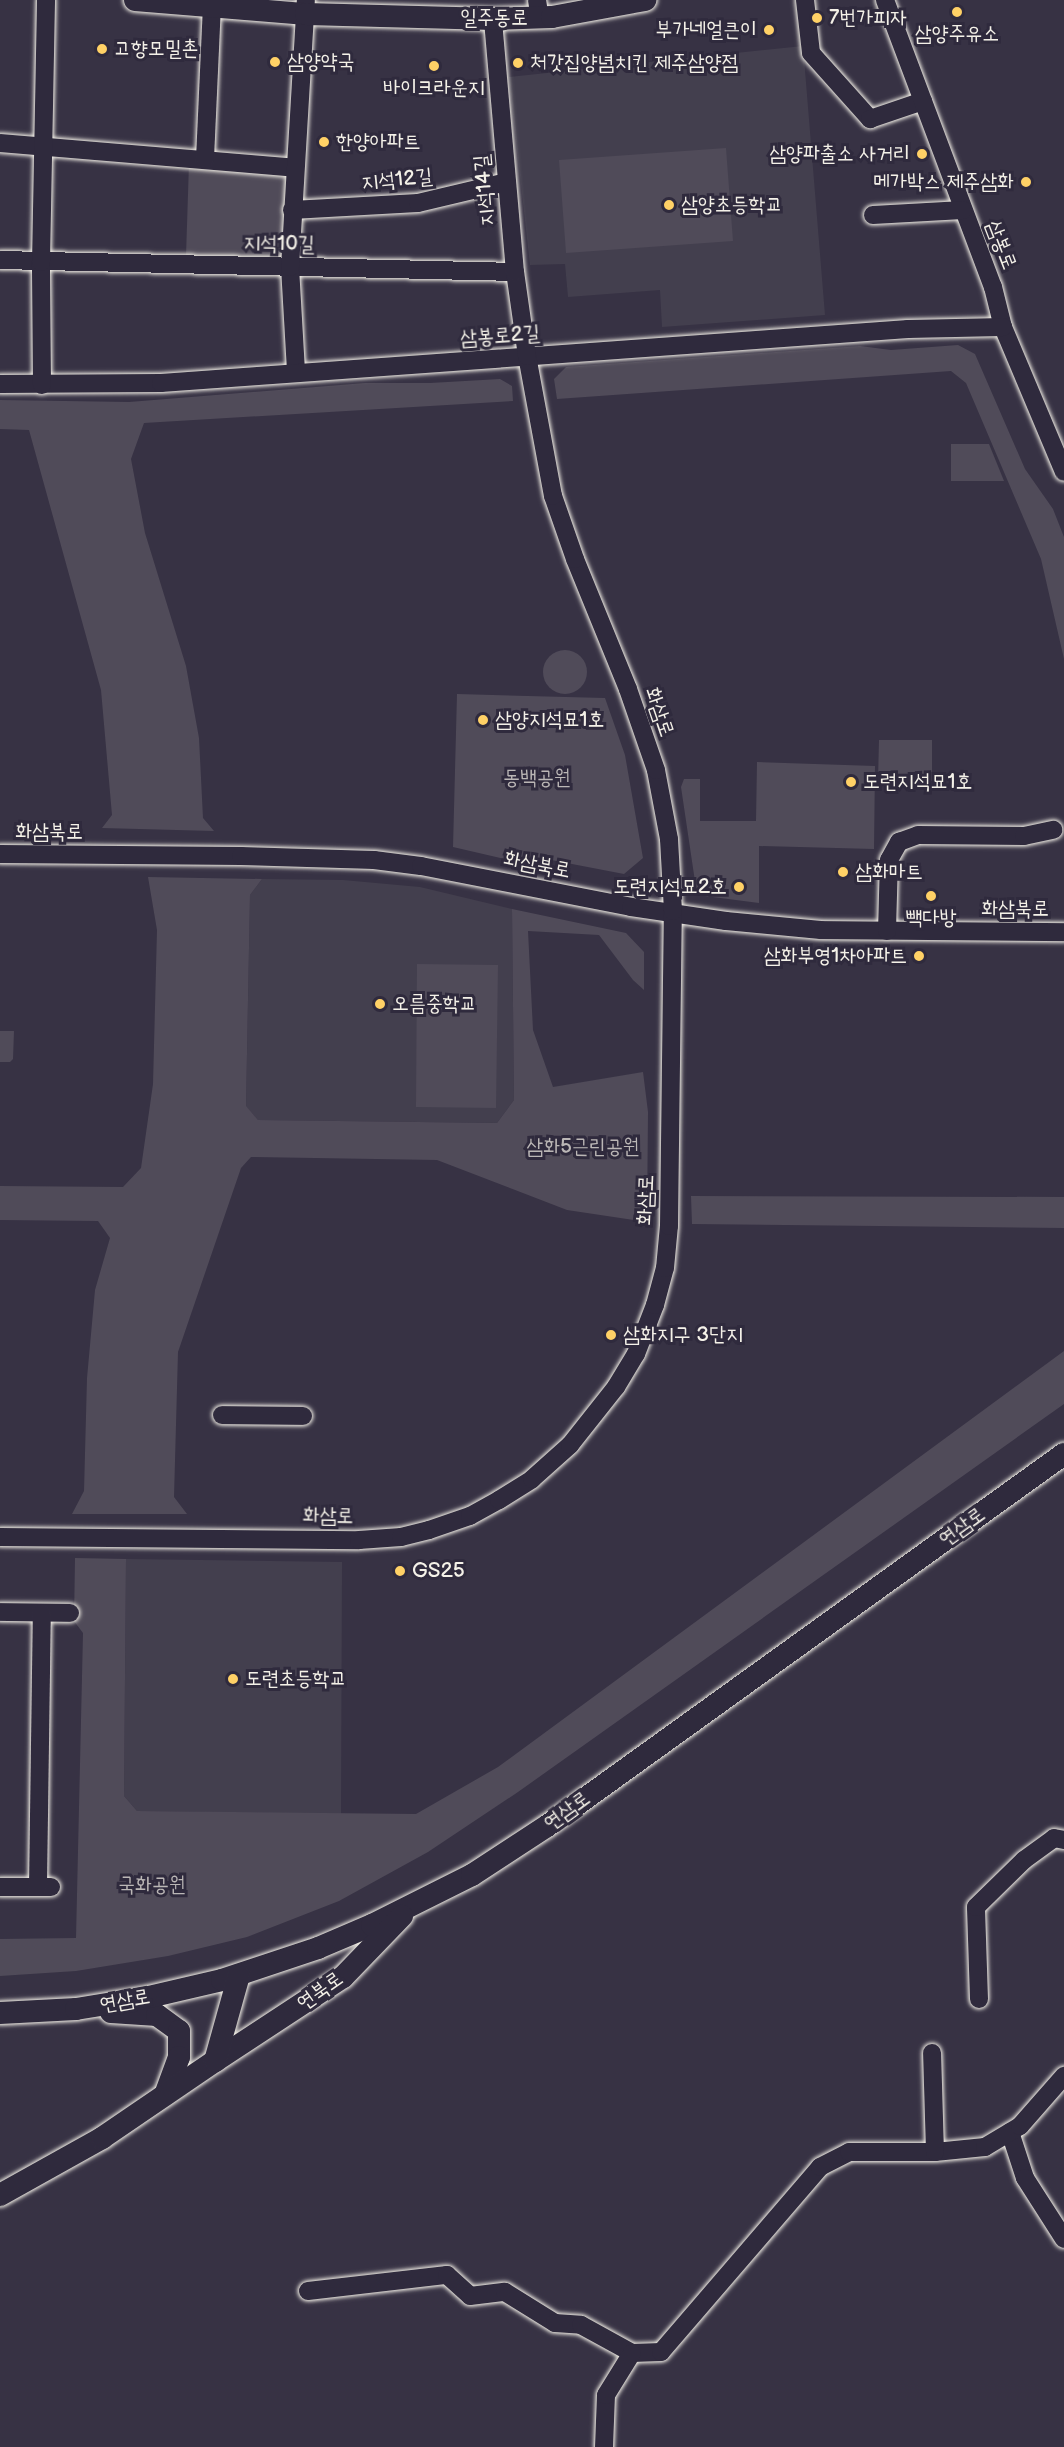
<!DOCTYPE html>
<meta charset="utf-8">
<style>
body{margin:0}
#map{position:relative;width:1064px;height:2447px;overflow:hidden;background:#373244;font-family:"Balsamiq Sans","Poor Story",sans-serif}
div>[style]{position:absolute}
.built>*{inset:0;background:#433f4e}
.green>*{inset:0;background:#504b59}
.round{border-radius:50%}
.roads{filter:drop-shadow(0 0 2px #f4f1e8) drop-shadow(0 0 2px #f4f1e8)}
.minor>*{height:18px;margin:-9px;padding:0 9px;transform-origin:9px;border-radius:9px;background:#2f2a3d}
.major>*{height:22px;margin:-11px;padding:0 11px;transform-origin:11px;border-radius:11px;background:#2f2a3d}
.dots>*{width:16px;height:16px;translate:-50% -50%;box-sizing:border-box;border:3px solid #2f2a3d;border-radius:50%}
span{translate:-50% -50%;white-space:nowrap;text-align:center;line-height:1.15;-webkit-text-stroke:6px #2f2a3d;paint-order:stroke}
.street-label{font-size:21px;color:#f4f1e8}
.poi-label{font-size:21px;color:#f4f1e8}
.left{translate:0 -50%;text-align:left}
.right{translate:-100% -50%;text-align:right}
.park-label{font-size:21px;color:#bbb7b6}
</style>
<div id="map">
<div class="built">
<div style="clip-path:polygon(803px 46px,825px 315px,662px 327px,660px 290px,568px 297px,565px 264px,530px 265px,509px 77px)"></div>
<div style="clip-path:polygon(262px 879px,343px 880px,420px 887px,512px 909px,514px 1100px,497px 1123px,258px 1120px,246px 1107px,250px 895px)"></div>
<div style="clip-path:polygon(126px 1559px,342px 1562px,341px 1814px,137px 1811px,124px 1796px)"></div>
</div>
<div class="green">
<div style="clip-path:polygon(726px 148px,733px 241px,566px 253px,559px 160px)"></div>
<div style="clip-path:polygon(189px 163px,282px 171px,287px 183px,283px 252px,274px 259px,186px 256px)"></div>
<div style="clip-path:polygon(958px 345px,975px 354px,1025px 469px,1053px 509px,1064px 537px,1064px 659px,1041px 559px,966px 383px,951px 371px,557px 399px,554px 379px,566px 367px,860px 346px,891px 350px)"></div>
<div style="clip-path:polygon(500px 379px,512px 386px,513px 401px,144px 423px,131px 459px,145px 533px,186px 666px,199px 738px,203px 818px,214px 831px,102px 828px,112px 815px,101px 690px,29px 430px,0 429px,0 400px,129px 402px,365px 383px,430px 383px)"></div>
<div style="clip-path:polygon(951px 444px,989px 444px,1004px 481px,951px 481px)"></div>
<div class="round" style="left:543px;top:650px;width:44px;height:44px"></div>
<div style="clip-path:polygon(457px 694px,605px 698px,625px 755px,643px 858px,624px 874px,546px 859px,509px 860px,453px 847px)"></div>
<div style="clip-path:polygon(879px 740px,932px 740px,932px 781px,878px 781px)"></div>
<div style="clip-path:polygon(757px 762px,875px 766px,874px 849px,759px 846px,759px 903px,697px 895px,681px 787px,684px 779px,700px 779px,700px 821px,756px 821px)"></div>
<div style="clip-path:polygon(148px 877px,262px 879px,250px 895px,246px 1106px,258px 1120px,497px 1123px,514px 1100px,512px 909px,626px 933px,644px 952px,644px 990px,633px 980px,599px 935px,528px 931px,533px 1030px,553px 1087px,643px 1072px,648px 1112px,647px 1222px,567px 1210px,437px 1160px,251px 1157px,241px 1168px,178px 1352px,174px 1497px,187px 1514px,72px 1514px,84px 1491px,87px 1378px,95px 1290px,110px 1238px,98px 1221px,0 1220px,0 1186px,123px 1187px,141px 1168px,153px 1084px,157px 930px)"></div>
<div style="clip-path:polygon(417px 964px,498px 965px,496px 1108px,416px 1107px)"></div>
<div style="clip-path:polygon(0 1031px,14px 1031px,13px 1059px,10px 1062px,0 1062px)"></div>
<div style="clip-path:polygon(691px 1196px,1064px 1197px,1064px 1228px,692px 1224px)"></div>
<div style="clip-path:polygon(1064px 1351px,1064px 1404px,518px 1792px,428px 1852px,339px 1901px,247px 1937px,168px 1956px,76px 1971px,0 1976px,0 1939px,76px 1938px,83px 1633px,74px 1621px,75px 1558px,126px 1559px,124px 1796px,137px 1811px,416px 1814px,498px 1767px)"></div>
</div>
<div class="roads">
<div class="minor">
<div style="left:537px;top:0;width:18px;rotate:81deg"></div>
<div style="left:805px;top:0;width:53px;rotate:83.5deg"></div>
<div style="left:811px;top:53px;width:89px;rotate:48.2deg"></div>
<div style="left:870px;top:119px;width:56px;rotate:-18.8deg"></div>
<div style="left:885px;top:0;width:307px;rotate:69.4deg"></div>
<div style="left:993px;top:287px;width:41px;rotate:76deg"></div>
<div style="left:1003px;top:327px;width:157px;rotate:67.2deg"></div>
<div style="left:0;top:143px;width:296px;rotate:4.8deg"></div>
<div style="left:205px;top:159px;width:153px;rotate:-87.4deg"></div>
<div style="left:292px;top:210px;width:126px;rotate:-3.2deg"></div>
<div style="left:418px;top:203px;width:90px;rotate:-13.4deg"></div>
<div style="left:873px;top:215px;width:90px;rotate:-3.2deg"></div>
<div style="left:0;top:260px;width:515px;rotate:1.33deg"></div>
<div style="left:296px;top:371px;width:104px;rotate:-93.3deg"></div>
<div style="left:290px;top:267px;width:267px;rotate:-86.6deg"></div>
<div style="left:0;top:384px;width:161px;rotate:-0.4deg"></div>
<div style="left:161px;top:383px;width:749px;rotate:-4.13deg"></div>
<div style="left:908px;top:329px;width:95px;rotate:-1.2deg"></div>
<div style="left:42px;top:385px;width:123px;rotate:-90.5deg"></div>
<div style="left:41px;top:262px;width:262px;rotate:-88.9deg"></div>
<div style="left:0;top:854px;width:241px;rotate:0.5deg"></div>
<div style="left:241px;top:856px;width:133px;rotate:1.7deg"></div>
<div style="left:374px;top:860px;width:47px;rotate:7.3deg"></div>
<div style="left:421px;top:866px;width:214px;rotate:11deg"></div>
<div style="left:631px;top:907px;width:96px;rotate:8.4deg"></div>
<div style="left:726px;top:921px;width:95px;rotate:5.4deg"></div>
<div style="left:821px;top:930px;width:243px;rotate:0.5deg"></div>
<div style="left:887px;top:931px;width:71px;rotate:-88.4deg"></div>
<div style="left:889px;top:860px;width:21px;rotate:-61deg"></div>
<div style="left:899px;top:842px;width:20px;rotate:-20deg"></div>
<div style="left:918px;top:835px;width:106px;rotate:0.5deg"></div>
<div style="left:1024px;top:836px;width:30px;rotate:-12deg"></div>
<div style="left:222px;top:1415px;width:81px;rotate:0.7deg"></div>
<div style="left:0;top:1537px;width:359px;rotate:0.5deg"></div>
<div style="left:359px;top:1540px;width:42px;rotate:-4.1deg"></div>
<div style="left:401px;top:1537px;width:29px;rotate:-14deg"></div>
<div style="left:429px;top:1530px;width:43px;rotate:-18.9deg"></div>
<div style="left:470px;top:1516px;width:33px;rotate:-29deg"></div>
<div style="left:499px;top:1500px;width:39px;rotate:-32deg"></div>
<div style="left:532px;top:1479px;width:51px;rotate:-41.8deg"></div>
<div style="left:570px;top:1445px;width:74px;rotate:-51.6deg"></div>
<div style="left:616px;top:1387px;width:39px;rotate:-59deg"></div>
<div style="left:636px;top:1354px;width:53px;rotate:-68.8deg"></div>
<div style="left:655px;top:1305px;width:38px;rotate:-75deg"></div>
<div style="left:665px;top:1268px;width:42px;rotate:-84.6deg"></div>
<div style="left:669px;top:1226px;width:315px;rotate:-89.3deg"></div>
<div style="left:673px;top:911px;width:72px;rotate:-93.2deg"></div>
<div style="left:669px;top:839px;width:70px;rotate:-100.7deg"></div>
<div style="left:656px;top:770px;width:86px;rotate:-109.1deg"></div>
<div style="left:628px;top:689px;width:140px;rotate:-112.2deg"></div>
<div style="left:575px;top:559px;width:67px;rotate:-109.2deg"></div>
<div style="left:553px;top:496px;width:142px;rotate:-100.5deg"></div>
<div style="left:527px;top:356px;width:85px;rotate:-98.1deg"></div>
<div style="left:515px;top:272px;width:254px;rotate:-95deg"></div>
<div style="left:0;top:1612px;width:70px;rotate:0.8deg"></div>
<div style="left:0;top:1887px;width:51px"></div>
<div style="left:38px;top:1887px;width:274px;rotate:-89.2deg"></div>
<div style="left:979px;top:1999px;width:92px;rotate:-91.9deg"></div>
<div style="left:976px;top:1907px;width:67px;rotate:-44.4deg"></div>
<div style="left:1024px;top:1860px;width:37px;rotate:-36deg"></div>
<div style="left:1054px;top:1838px;width:10px;rotate:11deg"></div>
<div style="left:1010px;top:2132px;width:48px;rotate:71.9deg"></div>
<div style="left:1025px;top:2178px;width:72px;rotate:57.4deg"></div>
<div style="left:935px;top:2152px;width:50px;rotate:-5.7deg"></div>
<div style="left:985px;top:2147px;width:41px;rotate:-31deg"></div>
<div style="left:1020px;top:2126px;width:67px;rotate:-48.7deg"></div>
<div style="left:308px;top:2291px;width:140px;rotate:-6.6deg"></div>
<div style="left:447px;top:2275px;width:31px;rotate:42deg"></div>
<div style="left:470px;top:2296px;width:35px;rotate:-7deg"></div>
<div style="left:505px;top:2292px;width:59px;rotate:31.8deg"></div>
<div style="left:555px;top:2323px;width:26px;rotate:4deg"></div>
<div style="left:581px;top:2325px;width:58px;rotate:28.8deg"></div>
<div style="left:632px;top:2353px;width:29px;rotate:-2deg"></div>
<div style="left:661px;top:2352px;width:244px;rotate:-49.3deg"></div>
<div style="left:820px;top:2167px;width:33px;rotate:-27deg"></div>
<div style="left:849px;top:2152px;width:86px"></div>
<div style="left:935px;top:2152px;width:99px;rotate:-91.7deg"></div>
<div style="left:604px;top:2447px;width:52px;rotate:-87.8deg"></div>
<div style="left:606px;top:2395px;width:49px;rotate:-58.2deg"></div>
</div>
<div class="major">
<div style="left:135px;top:0;width:172px;rotate:4.7deg"></div>
<div style="left:306px;top:14px;width:187px;rotate:1.5deg"></div>
<div style="left:493px;top:19px;width:59px;rotate:-1.9deg"></div>
<div style="left:552px;top:17px;width:95px;rotate:-10.4deg"></div>
<div style="left:111px;top:2012px;width:46px;rotate:3.7deg"></div>
<div style="left:157px;top:2015px;width:27px;rotate:36deg"></div>
<div style="left:179px;top:2031px;width:26px;rotate:90deg"></div>
<div style="left:179px;top:2057px;width:40px;rotate:110.2deg"></div>
<div style="left:0;top:2013px;width:76px;rotate:-3deg"></div>
<div style="left:76px;top:2009px;width:74px;rotate:-9.3deg"></div>
<div style="left:149px;top:1997px;width:75px;rotate:-13.1deg"></div>
<div style="left:222px;top:1980px;width:101px;rotate:-18.4deg"></div>
<div style="left:318px;top:1948px;width:59px;rotate:-23.1deg"></div>
<div style="left:372px;top:1925px;width:112px;rotate:-26.6deg"></div>
<div style="left:472px;top:1875px;width:90px;rotate:-33.2deg"></div>
<div style="left:547px;top:1826px;width:637px;rotate:-35.74deg"></div>
<div style="left:215px;top:2061px;width:153px;rotate:-33.3deg"></div>
<div style="left:343px;top:1977px;width:85px;rotate:-46deg"></div>
<div style="left:0;top:2195px;width:117px;rotate:-29.2deg"></div>
<div style="left:102px;top:2138px;width:137px;rotate:-34.3deg"></div>
<div style="left:215px;top:2061px;width:89px;rotate:-74.4deg"></div>
</div>
</div>
<div class="dots">
<div style="left:957px;top:12px;background:#ffd166"></div>
<div style="left:817px;top:18px;background:#ffd166"></div>
<div style="left:769px;top:30px;background:#ffd166"></div>
<div style="left:102px;top:49px;background:#ffd166"></div>
<div style="left:275px;top:62px;background:#ffd166"></div>
<div style="left:518px;top:63px;background:#ffd166"></div>
<div style="left:434px;top:66px;background:#ffd166"></div>
<div style="left:324px;top:142px;background:#ffd166"></div>
<div style="left:922px;top:154px;background:#ffd166"></div>
<div style="left:1026px;top:182px;background:#ffd166"></div>
<div style="left:669px;top:205px;background:#ffd166"></div>
<div style="left:483px;top:720px;background:#ffd166"></div>
<div style="left:851px;top:782px;background:#ffd166"></div>
<div style="left:843px;top:872px;background:#ffd166"></div>
<div style="left:739px;top:887px;background:#ffd166"></div>
<div style="left:931px;top:896px;background:#ffd166"></div>
<div style="left:919px;top:956px;background:#ffd166"></div>
<div style="left:380px;top:1004px;background:#ffd166"></div>
<div style="left:611px;top:1335px;background:#ffd166"></div>
<div style="left:400px;top:1571px;background:#ffd166"></div>
<div style="left:233px;top:1679px;background:#ffd166"></div>
</div>
<div class="street-label">
<span style="left:494px;top:18px">일주동로</span>
<span style="left:397px;top:180px;rotate:-6deg">지석12길</span>
<span style="left:485px;top:190px;rotate:-95deg">지석14길</span>
<span style="left:279px;top:244px;rotate:1deg">지석10길</span>
<span style="left:1001px;top:245px;rotate:69deg">삼봉로</span>
<span style="left:500px;top:336px;rotate:-4deg">삼봉로2길</span>
<span style="left:659px;top:712px;rotate:71deg">화삼로</span>
<span style="left:49px;top:832px">화삼북로</span>
<span style="left:537px;top:865px;rotate:11deg">화삼북로</span>
<span style="left:1015px;top:909px">화삼북로</span>
<span style="left:646px;top:1200px;rotate:-88deg">화삼로</span>
<span style="left:328px;top:1516px;rotate:1deg">화삼로</span>
<span style="left:962px;top:1527px;rotate:-36deg">연삼로</span>
<span style="left:567px;top:1811px;rotate:-36deg">연삼로</span>
<span style="left:320px;top:1991px;rotate:-35deg">연북로</span>
<span style="left:125px;top:2001px;rotate:-10deg">연삼로</span>
</div>
<div class="poi-label">
<span class="left" style="left:829px;top:18px">7번가피자</span>
<span class="right" style="left:757px;top:30px">부가네얼큰이</span>
<span style="left:957px;top:34px">삼양주유소</span>
<span class="left" style="left:114px;top:49px">고향모밀촌</span>
<span class="left" style="left:287px;top:62px">삼양약국</span>
<span class="left" style="left:530px;top:63px">처갓집양념치킨 제주삼양점</span>
<span style="left:434px;top:88px">바이크라운지</span>
<span class="left" style="left:336px;top:142px">한양아파트</span>
<span class="right" style="left:910px;top:154px">삼양파출소 사거리</span>
<span class="right" style="left:1014px;top:182px">메가박스 제주삼화</span>
<span class="left" style="left:681px;top:205px">삼양초등학교</span>
<span class="left" style="left:495px;top:720px">삼양지석묘1호</span>
<span class="left" style="left:863px;top:782px">도련지석묘1호</span>
<span class="left" style="left:855px;top:872px">삼화마트</span>
<span class="right" style="left:727px;top:887px">도련지석묘2호</span>
<span style="left:931px;top:918px">빽다방</span>
<span class="right" style="left:907px;top:956px">삼화부영1차아파트</span>
<span class="left" style="left:392px;top:1004px">오름중학교</span>
<span class="left" style="left:623px;top:1335px">삼화지구 3단지</span>
<span class="left" style="left:412px;top:1571px">GS25</span>
<span class="left" style="left:245px;top:1679px">도련초등학교</span>
</div>
<div class="park-label">
<span style="left:537px;top:778px">동백공원</span>
<span style="left:583px;top:1147px">삼화5근린공원</span>
<span style="left:152px;top:1885px">국화공원</span>
</div>
</div>
